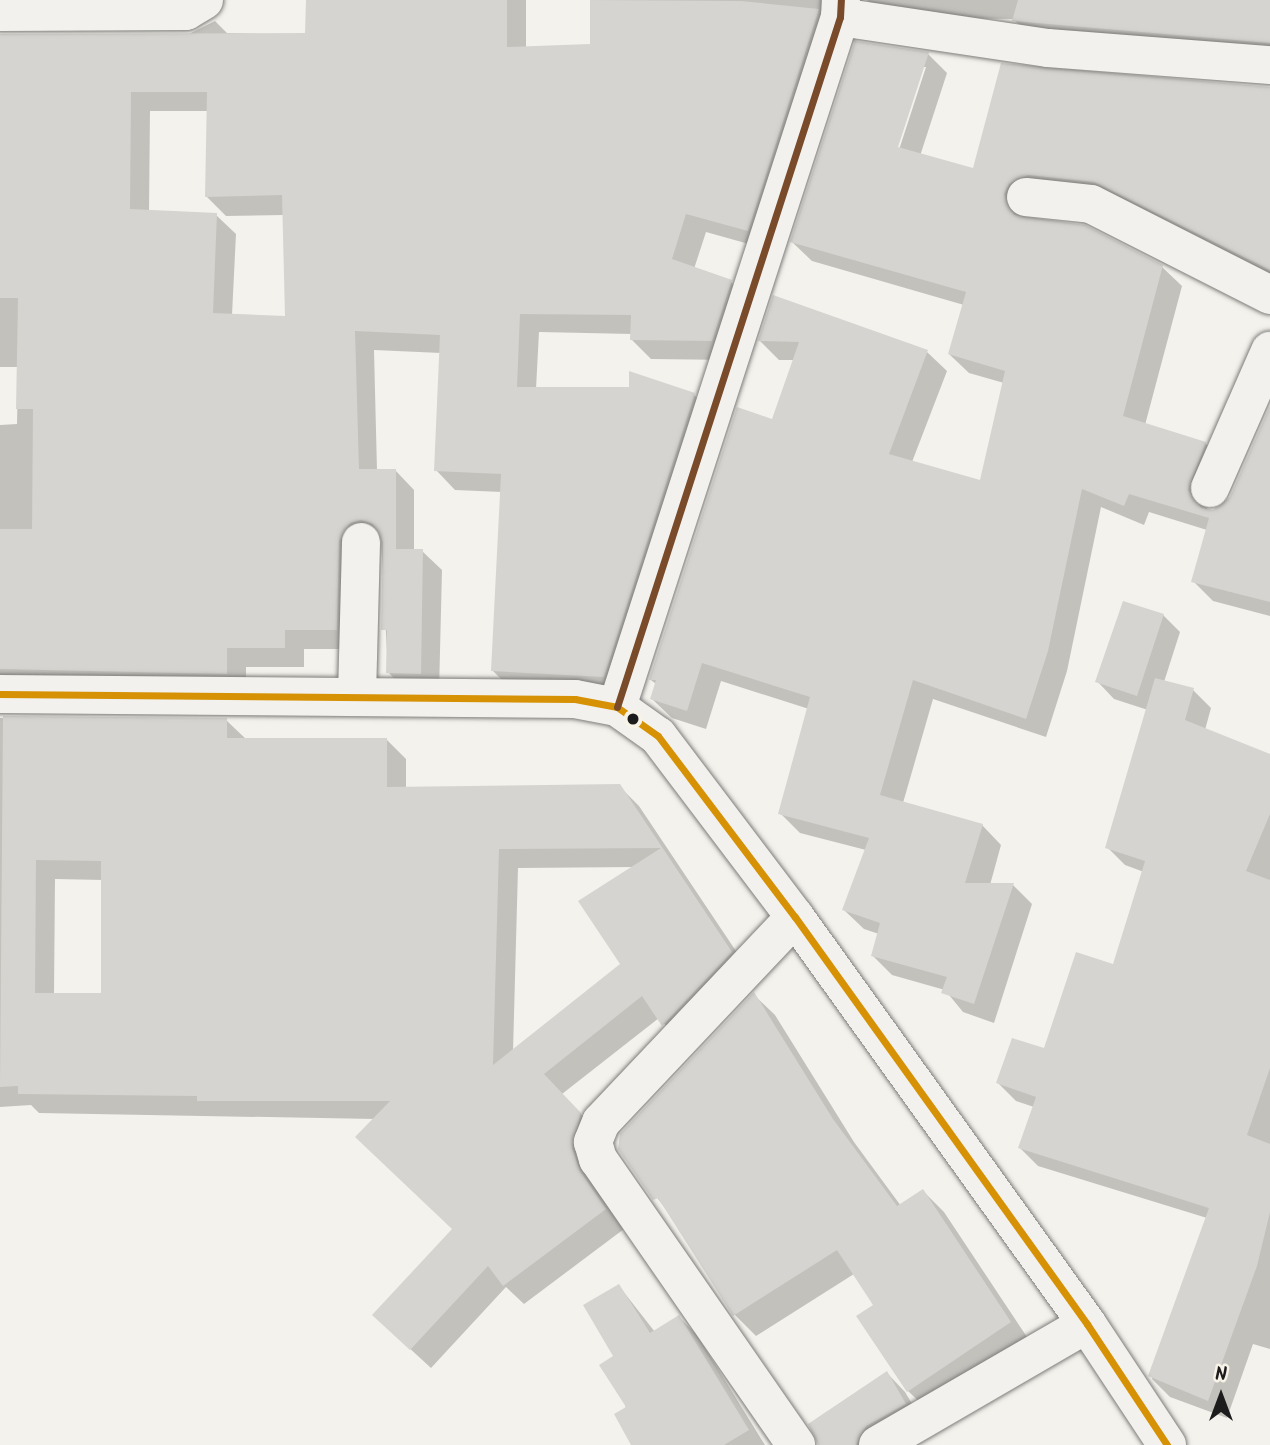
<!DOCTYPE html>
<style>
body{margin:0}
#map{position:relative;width:1270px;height:1445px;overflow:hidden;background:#f4f2ec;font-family:Kalam,sans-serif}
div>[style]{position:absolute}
.shadow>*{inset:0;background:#0003}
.building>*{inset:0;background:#d5d4d0}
.roads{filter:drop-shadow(0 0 2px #7d7c7a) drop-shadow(0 0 2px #7d7c7a)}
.minor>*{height:38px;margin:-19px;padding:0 19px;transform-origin:19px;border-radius:19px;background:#f2f1ed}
.bus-1>*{height:7px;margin:-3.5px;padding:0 3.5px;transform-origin:3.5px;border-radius:3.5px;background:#d69104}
.bus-2>*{height:7px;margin:-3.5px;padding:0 3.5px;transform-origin:3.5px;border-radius:3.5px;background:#7a4b2a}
.dots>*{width:19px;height:19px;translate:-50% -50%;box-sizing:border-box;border:4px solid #f7f3e8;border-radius:50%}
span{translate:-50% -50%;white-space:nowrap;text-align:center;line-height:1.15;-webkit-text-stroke:5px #f7f3e8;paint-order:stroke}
.north{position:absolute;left:1186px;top:1361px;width:70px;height:70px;-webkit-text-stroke:5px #f7f3e8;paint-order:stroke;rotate:0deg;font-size:19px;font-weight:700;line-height:28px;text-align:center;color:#1c1c1c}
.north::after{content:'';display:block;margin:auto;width:24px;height:32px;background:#1c1c1c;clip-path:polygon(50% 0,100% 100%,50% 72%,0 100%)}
</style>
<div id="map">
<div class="shadow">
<div style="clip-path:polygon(evenodd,308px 0,526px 0,526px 48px,591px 46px,592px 0,857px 0,767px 249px,706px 232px,694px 269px,731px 282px,750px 301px,732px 360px,651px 359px,632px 340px,632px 334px,539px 332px,536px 389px,631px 389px,631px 374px,694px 395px,714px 414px,623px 696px,512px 690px,492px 670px,502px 492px,455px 490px,436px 470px,441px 353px,374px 350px,377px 470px,395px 470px,414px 490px,414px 551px,422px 551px,442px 570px,439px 693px,407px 692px,388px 672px,381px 539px,369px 542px,356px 649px,304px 649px,304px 667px,246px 667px,246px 693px,0 712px,0 425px,17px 424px,18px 367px,0 367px,0 36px,187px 35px,215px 21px,227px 33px,307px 35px,308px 0,150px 111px,208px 111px,206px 196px,226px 216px,284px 215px,286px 318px,232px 315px,236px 234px,216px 215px,149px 212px,150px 111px)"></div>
<div style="clip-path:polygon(867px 0,1270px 0,1270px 60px,1034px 39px,1013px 19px,884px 17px)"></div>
<div style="clip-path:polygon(evenodd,928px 54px,947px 73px,920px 156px,974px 170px,1270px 88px,1270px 279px,1027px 204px,1025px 218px,1162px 267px,1182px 286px,1145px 425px,1205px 443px,1225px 463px,1207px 509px,1213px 512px,1231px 498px,1270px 410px,1270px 616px,1213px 601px,1193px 581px,1207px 530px,1149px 512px,1144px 525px,1101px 507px,1067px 671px,1046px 737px,933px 699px,903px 803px,982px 825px,1001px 845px,990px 885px,1013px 885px,1032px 904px,994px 1023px,963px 1012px,945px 990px,892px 975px,873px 956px,879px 934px,864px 929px,844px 910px,866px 850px,800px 833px,780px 813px,809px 709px,721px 681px,706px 729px,672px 718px,652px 699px,657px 685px,651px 680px,773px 421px,795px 360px,779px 360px,760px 341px,774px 297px,927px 352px,947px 371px,912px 462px,981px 482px,1004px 383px,969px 373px,949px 354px,964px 305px,812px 261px,792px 242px,928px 54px,922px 67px,926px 67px,897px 156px,893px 155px,922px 67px)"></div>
<div style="clip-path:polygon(1163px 615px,1180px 632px,1164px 682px,1193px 690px,1211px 708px,1205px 730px,1270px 756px,1270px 1349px,1253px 1344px,1227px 1418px,1170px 1397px,1152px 1379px,1207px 1218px,1038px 1166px,1020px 1148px,1034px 1107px,1016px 1101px,998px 1083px,1045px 1050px,1114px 967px,1144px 872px,1125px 865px,1107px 847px,1148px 710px,1114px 699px,1097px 681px)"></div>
<div style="clip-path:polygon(evenodd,0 718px,226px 720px,247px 740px,386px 739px,406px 759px,406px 789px,619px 786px,639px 806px,750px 972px,683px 1044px,659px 1018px,562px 1094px,600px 1134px,624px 1229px,524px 1304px,506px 1287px,431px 1368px,394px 1334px,454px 1230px,375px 1119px,39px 1113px,31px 1105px,0 1107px,0 718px,635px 867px,623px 964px,513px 1052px,518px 868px,635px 867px,0 718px,55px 879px,103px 880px,103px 995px,54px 995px,55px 879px)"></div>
<div style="clip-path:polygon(754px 995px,775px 1015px,854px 1142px,901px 1206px,923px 1191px,944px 1212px,1031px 1343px,930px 1412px,908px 1391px,875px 1306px,854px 1274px,756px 1336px,735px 1315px,671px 1216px,620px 1149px)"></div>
<div style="clip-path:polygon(619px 1286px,655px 1332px,679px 1317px,697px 1335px,765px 1445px,633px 1445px,616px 1357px)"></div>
<div style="clip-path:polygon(887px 1373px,905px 1392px,923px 1422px,888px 1445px,819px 1445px)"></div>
</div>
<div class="building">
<div style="clip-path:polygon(evenodd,306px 0,507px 0,507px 47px,590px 44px,590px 0,741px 1px,819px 9px,748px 231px,686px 214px,672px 259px,732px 280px,712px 341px,630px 340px,631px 315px,520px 314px,517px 387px,629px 387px,629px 371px,695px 393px,604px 677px,491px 671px,501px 474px,434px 471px,440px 335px,355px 331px,359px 469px,396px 469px,396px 549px,423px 549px,421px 674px,386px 673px,387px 630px,381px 630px,383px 542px,373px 524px,361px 520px,350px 523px,339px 541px,337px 630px,285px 630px,285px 648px,227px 648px,227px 674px,0 669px,0 529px,32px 529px,33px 409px,16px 409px,18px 298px,0 298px,0 34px,305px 33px,306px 0,131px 92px,207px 92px,205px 197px,282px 195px,285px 316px,213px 313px,217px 213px,130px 209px,131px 92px)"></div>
<div style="clip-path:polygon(1018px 0,1270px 0,1270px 43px,1012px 21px)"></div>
<div style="clip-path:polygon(855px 41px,929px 52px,898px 147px,973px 168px,1001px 63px,1270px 87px,1270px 270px,1094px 182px,1028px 175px,1009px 184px,1004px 194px,1014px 215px,1085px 225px,1163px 265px,1123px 416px,1206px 442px,1188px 490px,1201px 508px,1213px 510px,1230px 497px,1270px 406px,1270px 602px,1191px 582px,1209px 518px,1129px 494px,1124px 506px,1082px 489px,1048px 651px,1026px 719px,913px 680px,880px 795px,983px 824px,965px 883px,1014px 883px,974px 1004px,941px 993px,947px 977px,871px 956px,880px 923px,842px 910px,869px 838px,778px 814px,810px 697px,702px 663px,687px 711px,650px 699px,656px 680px,649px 680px,737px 407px,772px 419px,799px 342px,758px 341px,773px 295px,928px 350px,889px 454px,980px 480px,1005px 371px,948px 354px,966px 292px,790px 242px)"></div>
<div style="clip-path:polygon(1123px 601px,1164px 614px,1137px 696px,1095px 682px)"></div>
<div style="clip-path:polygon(1155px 678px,1194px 688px,1185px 720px,1270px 754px,1270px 814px,1246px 871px,1270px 880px,1270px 1068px,1247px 1135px,1270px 1144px,1270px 1212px,1257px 1266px,1208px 1401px,1148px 1376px,1209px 1208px,1018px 1148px,1036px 1097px,996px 1083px,1012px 1038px,1044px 1048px,1076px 952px,1113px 964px,1145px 861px,1105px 848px)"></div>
<div style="clip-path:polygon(evenodd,3px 716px,227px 718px,227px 738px,387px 738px,387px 787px,620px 784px,732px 952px,662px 1026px,642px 996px,544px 1074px,581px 1113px,572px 1148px,580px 1171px,606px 1209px,503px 1286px,488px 1266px,410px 1350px,372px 1315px,452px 1229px,355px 1137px,390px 1101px,197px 1101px,197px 1096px,18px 1094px,18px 1086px,0 1087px,3px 716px,661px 848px,578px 901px,620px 964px,493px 1065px,499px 849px,661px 848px,3px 716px,36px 860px,101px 861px,101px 993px,35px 993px,36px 860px)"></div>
<div style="clip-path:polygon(754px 992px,833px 1119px,897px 1206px,923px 1189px,1011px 1322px,907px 1392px,856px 1316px,873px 1305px,837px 1250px,733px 1316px,658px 1198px,653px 1200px,618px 1149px,620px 1134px)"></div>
<div style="clip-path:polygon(619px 1284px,650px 1333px,679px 1315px,749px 1430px,724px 1445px,631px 1445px,614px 1414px,626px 1407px,599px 1365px,613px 1356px,583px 1305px)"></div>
<div style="clip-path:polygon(887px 1371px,906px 1404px,866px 1426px,856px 1445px,818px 1445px,808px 1424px)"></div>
</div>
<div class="roads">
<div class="minor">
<div style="left:0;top:12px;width:186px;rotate:-0.3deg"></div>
<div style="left:186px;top:11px;width:21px;rotate:-31deg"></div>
<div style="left:840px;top:17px;width:210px;rotate:8.5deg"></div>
<div style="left:1048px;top:48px;width:223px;rotate:4.4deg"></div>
<div style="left:1026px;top:197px;width:65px;rotate:6.1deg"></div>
<div style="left:1091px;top:204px;width:201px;rotate:26.9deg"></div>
<div style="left:1210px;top:488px;width:150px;rotate:-66.3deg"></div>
<div style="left:0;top:694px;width:575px;rotate:0.5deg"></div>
<div style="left:575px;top:699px;width:43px;rotate:10.8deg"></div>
<div style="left:617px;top:707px;width:50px;rotate:35.3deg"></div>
<div style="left:658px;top:736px;width:227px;rotate:52.9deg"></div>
<div style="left:795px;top:917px;width:501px;rotate:54.34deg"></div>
<div style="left:1087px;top:1324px;width:145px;rotate:56.5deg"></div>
<div style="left:357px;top:696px;width:154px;rotate:-88.5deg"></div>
<div style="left:617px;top:707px;width:725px;rotate:-72.09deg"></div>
<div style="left:840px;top:17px;width:17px;rotate:-87deg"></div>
<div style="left:795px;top:917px;width:282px;rotate:133.4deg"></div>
<div style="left:601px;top:1122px;width:22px;rotate:112deg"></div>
<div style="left:593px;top:1142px;width:18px;rotate:74deg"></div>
<div style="left:598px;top:1159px;width:348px;rotate:55.3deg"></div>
<div style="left:878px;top:1445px;width:241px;rotate:-30.1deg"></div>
</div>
</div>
<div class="bus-1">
<div style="left:0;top:694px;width:575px;rotate:0.5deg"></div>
<div style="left:575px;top:699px;width:43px;rotate:10.8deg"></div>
<div style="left:617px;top:707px;width:50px;rotate:35.3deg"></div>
<div style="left:658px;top:736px;width:227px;rotate:52.9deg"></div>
<div style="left:795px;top:917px;width:501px;rotate:54.34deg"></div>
<div style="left:1087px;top:1324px;width:145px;rotate:56.5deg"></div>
</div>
<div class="bus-2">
<div style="left:617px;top:707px;width:725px;rotate:-72.09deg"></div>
<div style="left:840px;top:17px;width:17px;rotate:-87deg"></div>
</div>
<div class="dots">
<div style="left:633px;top:719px;background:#1c1c1c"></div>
</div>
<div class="north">N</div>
</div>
